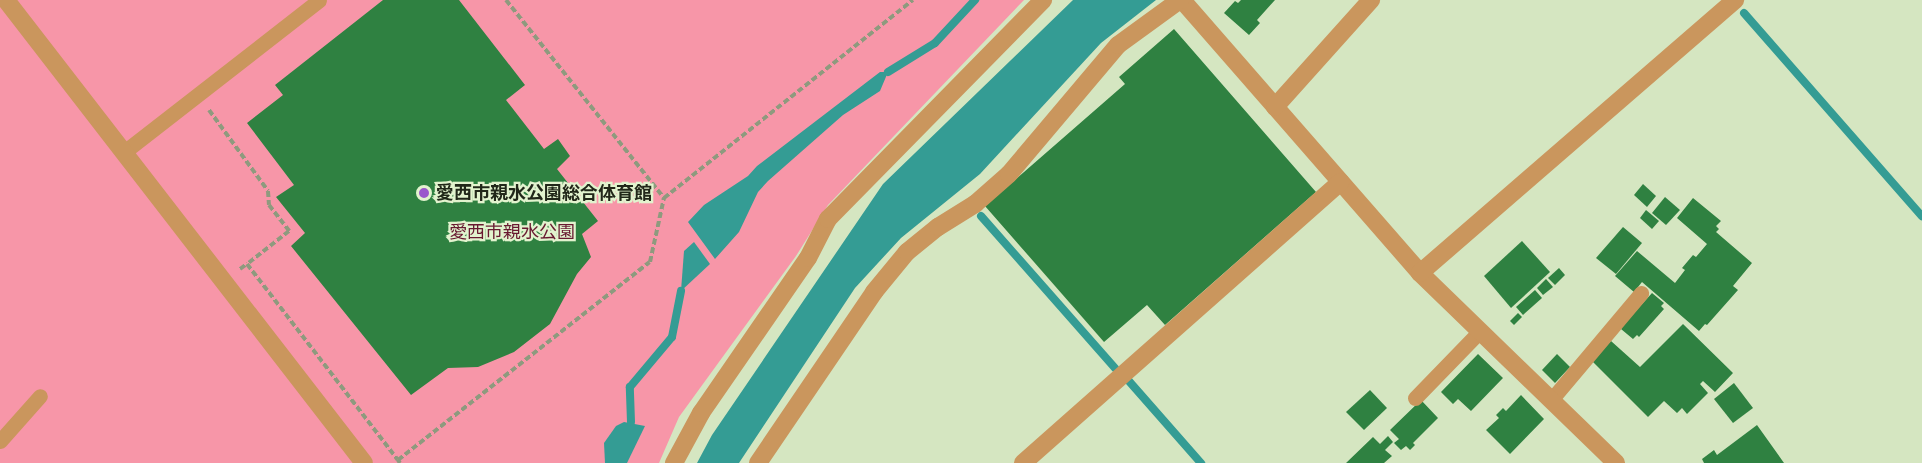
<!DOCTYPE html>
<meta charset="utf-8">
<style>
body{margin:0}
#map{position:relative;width:1922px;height:463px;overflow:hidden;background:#d5e6c1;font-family:"PT Sans Narrow","Noto Sans JP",sans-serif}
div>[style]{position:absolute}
.green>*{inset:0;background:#f796a8}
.water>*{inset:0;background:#349c94}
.stream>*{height:8px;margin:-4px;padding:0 4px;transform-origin:4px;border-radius:4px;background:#349c94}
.building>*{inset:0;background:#2f8141}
.path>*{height:4px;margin-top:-2px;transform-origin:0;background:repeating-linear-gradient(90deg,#8e9a7e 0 6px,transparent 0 9px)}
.service>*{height:15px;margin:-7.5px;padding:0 7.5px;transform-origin:7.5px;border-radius:7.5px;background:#ca965d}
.minor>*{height:18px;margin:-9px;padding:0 9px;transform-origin:9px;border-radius:9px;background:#ca965d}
.tertiary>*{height:18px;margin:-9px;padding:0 9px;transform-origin:9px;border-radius:9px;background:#ca965d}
.dots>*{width:16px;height:16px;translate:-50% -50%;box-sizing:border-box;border:3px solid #e2f3ce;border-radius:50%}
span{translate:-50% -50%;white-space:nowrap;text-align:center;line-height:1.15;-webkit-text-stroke:4.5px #e2f3ce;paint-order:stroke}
.poi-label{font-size:18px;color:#212719;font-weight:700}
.left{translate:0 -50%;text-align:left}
.park-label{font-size:18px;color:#681930}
</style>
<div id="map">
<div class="green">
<div style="clip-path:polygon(0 0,1024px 0,828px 205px,796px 256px,679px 417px,659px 463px,0 463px)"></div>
</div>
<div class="water">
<div style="clip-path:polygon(1073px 0,1156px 0,1101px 43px,980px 174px,901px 238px,855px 288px,739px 463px,697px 463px,712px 435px,883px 184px)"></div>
<div style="clip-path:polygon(880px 72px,888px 72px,880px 91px,843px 115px,768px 181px,758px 192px,739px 232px,715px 259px,688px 222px,704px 205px,748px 176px,757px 166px)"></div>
<div style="clip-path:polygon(694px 242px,710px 264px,681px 291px,684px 251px)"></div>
<div style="clip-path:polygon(624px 422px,645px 426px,627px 463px,605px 463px,604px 443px,616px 426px)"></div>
</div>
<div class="stream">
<div style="left:1744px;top:13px;width:270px;rotate:48.8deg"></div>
<div style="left:888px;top:72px;width:55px;rotate:-31.7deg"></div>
<div style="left:935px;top:43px;width:59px;rotate:-47.1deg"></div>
<div style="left:981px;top:216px;width:203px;rotate:48.6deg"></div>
<div style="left:1128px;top:380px;width:111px;rotate:48.7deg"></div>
<div style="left:631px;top:422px;width:35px;rotate:-92deg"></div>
<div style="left:630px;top:387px;width:65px;rotate:-50deg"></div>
<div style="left:672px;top:337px;width:47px;rotate:-78.9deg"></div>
</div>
<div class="building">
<div style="clip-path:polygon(383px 0,459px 0,525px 85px,506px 100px,544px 149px,558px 139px,570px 156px,557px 169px,598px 221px,582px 234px,591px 257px,577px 274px,550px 324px,514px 352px,478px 367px,448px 368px,411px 395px,291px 246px,305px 233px,276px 197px,294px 185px,247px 123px,283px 95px,275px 85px)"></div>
<div style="clip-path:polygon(1241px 0,1275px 0,1257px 20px,1260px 23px,1249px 35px,1224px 13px,1235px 1px,1238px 3px)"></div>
<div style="clip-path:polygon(1174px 29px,1316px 192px,1165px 325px,1147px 305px,1104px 342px,985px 206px,1125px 84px,1119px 77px)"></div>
<div style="clip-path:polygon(1643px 184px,1656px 196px,1647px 207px,1634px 195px)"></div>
<div style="clip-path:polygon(1665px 197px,1680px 210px,1666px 225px,1652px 213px)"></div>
<div style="clip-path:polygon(1693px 198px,1721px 221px,1716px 226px,1719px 229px,1716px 232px,1752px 263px,1733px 286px,1738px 290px,1707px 325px,1705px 324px,1699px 331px,1642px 282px,1634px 292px,1615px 276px,1637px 251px,1675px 283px,1685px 270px,1682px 268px,1693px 255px,1696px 257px,1707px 244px,1677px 218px)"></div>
<div style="clip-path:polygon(1646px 210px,1659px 221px,1652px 229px,1640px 218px)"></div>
<div style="clip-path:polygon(1623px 227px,1642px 243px,1616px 274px,1596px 258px)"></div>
<div style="clip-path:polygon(1522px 241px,1550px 272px,1511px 308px,1484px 276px)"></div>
<div style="clip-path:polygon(1559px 268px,1565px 275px,1555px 285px,1548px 278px)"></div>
<div style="clip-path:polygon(1546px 279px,1553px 287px,1543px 295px,1537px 288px)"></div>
<div style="clip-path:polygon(1535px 290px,1542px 298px,1523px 315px,1516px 307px)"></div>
<div style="clip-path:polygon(1652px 293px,1664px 303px,1661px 306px,1664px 309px,1639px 337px,1637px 335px,1633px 339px,1621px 329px,1624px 324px)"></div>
<div style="clip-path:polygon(1518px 313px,1522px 317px,1514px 325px,1510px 321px)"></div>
<div style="clip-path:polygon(1683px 324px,1733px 373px,1715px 392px,1703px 381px,1700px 384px,1708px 393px,1687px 414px,1682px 408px,1677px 413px,1664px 401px,1648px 417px,1592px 361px,1611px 341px,1640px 367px)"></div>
<div style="clip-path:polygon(1478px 354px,1503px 378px,1471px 411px,1458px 399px,1453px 404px,1441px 392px)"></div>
<div style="clip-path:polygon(1557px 354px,1570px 367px,1555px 383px,1542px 370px)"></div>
<div style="clip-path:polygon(1734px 383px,1753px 408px,1733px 423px,1714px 399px)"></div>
<div style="clip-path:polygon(1370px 390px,1387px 408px,1364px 430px,1346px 412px)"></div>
<div style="clip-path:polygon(1521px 395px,1544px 419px,1510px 454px,1486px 430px,1499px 418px,1496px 415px,1503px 408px,1506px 411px)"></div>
<div style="clip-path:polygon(1421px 400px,1438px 418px,1413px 443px,1415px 445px,1410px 450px,1406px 446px,1401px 450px,1394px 443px,1399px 439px,1390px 430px)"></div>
<div style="clip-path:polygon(1757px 425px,1784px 463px,1704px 463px,1702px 459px,1714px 450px,1717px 455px)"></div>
<div style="clip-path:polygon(1388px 436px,1393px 442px,1385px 450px,1392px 456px,1384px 463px,1346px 463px,1373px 437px,1380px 444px)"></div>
</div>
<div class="path">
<div style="left:506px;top:0;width:253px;rotate:51.4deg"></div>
<div style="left:209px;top:110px;width:100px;rotate:53.9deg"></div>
<div style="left:268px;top:191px;width:14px;rotate:86deg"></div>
<div style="left:269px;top:205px;width:33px;rotate:52deg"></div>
<div style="left:289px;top:231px;width:53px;rotate:141.8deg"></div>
<div style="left:240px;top:269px;width:9px;rotate:-36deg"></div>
<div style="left:247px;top:264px;width:247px;rotate:52.4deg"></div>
<div style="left:400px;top:463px;width:4px;rotate:-124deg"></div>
<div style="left:398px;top:460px;width:320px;rotate:-38.2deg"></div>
<div style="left:650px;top:262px;width:66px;rotate:-77.7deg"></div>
<div style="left:664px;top:198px;width:318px;rotate:-38.5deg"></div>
</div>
<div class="service">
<div style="left:124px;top:152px;width:247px;rotate:-37.9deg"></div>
<div style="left:1415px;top:398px;width:93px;rotate:-45.9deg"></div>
<div style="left:1551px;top:400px;width:140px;rotate:-49.9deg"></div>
<div style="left:0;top:441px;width:60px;rotate:-48.4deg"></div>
</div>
<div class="minor">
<div style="left:1182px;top:0;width:362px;rotate:48.9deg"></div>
<div style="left:1420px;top:273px;width:273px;rotate:44.1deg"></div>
<div style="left:1275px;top:107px;width:144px;rotate:-48.1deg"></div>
<div style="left:1420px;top:273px;width:417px;rotate:-40.9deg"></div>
<div style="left:674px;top:463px;width:57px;rotate:-61.6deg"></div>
<div style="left:701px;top:413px;width:188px;rotate:-55.4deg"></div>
<div style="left:808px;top:258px;width:44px;rotate:-62.9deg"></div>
<div style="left:828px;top:219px;width:307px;rotate:-45.5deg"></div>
<div style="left:758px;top:463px;width:207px;rotate:-55.8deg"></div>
<div style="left:874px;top:292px;width:52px;rotate:-50.5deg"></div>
<div style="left:907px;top:252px;width:40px;rotate:-39deg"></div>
<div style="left:938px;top:227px;width:44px;rotate:-31.9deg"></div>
<div style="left:975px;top:204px;width:45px;rotate:-41.4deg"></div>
<div style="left:1009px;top:174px;width:169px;rotate:-49.8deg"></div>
<div style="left:1118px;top:45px;width:77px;rotate:-36deg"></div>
<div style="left:1023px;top:463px;width:424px;rotate:-41.5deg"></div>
</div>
<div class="tertiary">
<div style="left:6px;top:0;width:585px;rotate:52.29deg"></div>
</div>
<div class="dots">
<div style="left:424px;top:193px;background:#9a57cc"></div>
</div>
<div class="poi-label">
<span class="left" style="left:436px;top:193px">愛西市親水公園総合体育館</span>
</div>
<div class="park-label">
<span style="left:512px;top:232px">愛西市親水公園</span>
</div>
</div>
